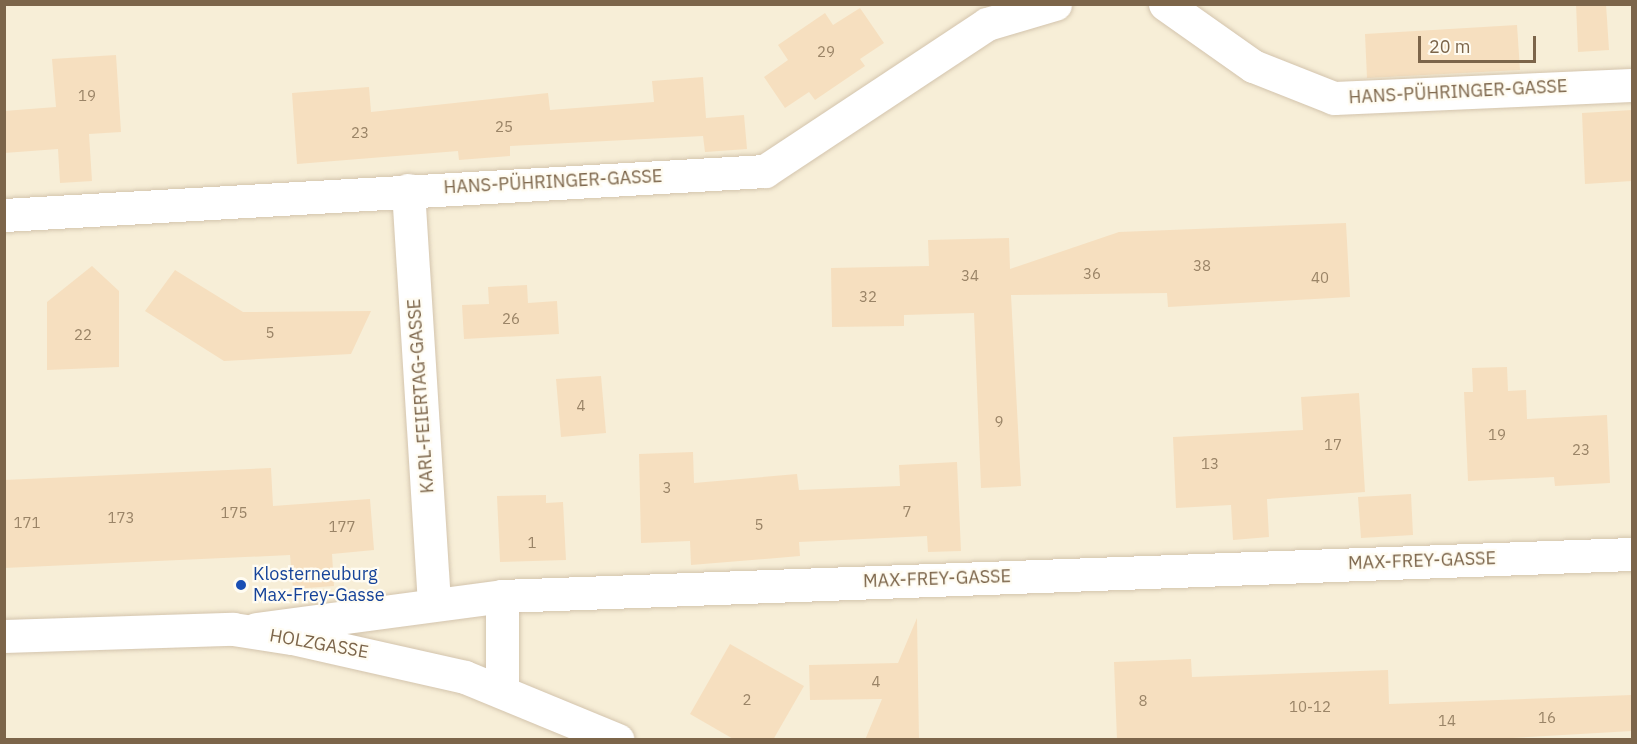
<!DOCTYPE html>
<meta charset="utf-8">
<style>
body{margin:0}
#map{position:relative;width:1637px;height:744px;overflow:hidden;background:#fefaea;font-family:"IBM Plex Sans",sans-serif}
div>[style]{position:absolute}
.residential>*{inset:0;background:#f7eed7}
.building>*{inset:0;background:#f6dfbf}
.roads{filter:drop-shadow(0 0 2px #d3c4ad) drop-shadow(0 0 2px #d3c4ad)}
.street>*{height:33px;margin:-16.5px;padding:0 16.5px;transform-origin:16.5px;border-radius:16.5px;background:#fff}
.secondary>*{height:33px;margin:-16.5px;padding:0 16.5px;transform-origin:16.5px;border-radius:16.5px;background:#fff}
.dots>*{width:16px;height:16px;translate:-50% -50%;box-sizing:border-box;border:3px solid #fffcf2;border-radius:50%}
span{translate:-50% -50%;white-space:nowrap;text-align:center;line-height:1.15;-webkit-text-stroke:4.5px #fffcf2;paint-order:stroke}
.number-label{font-size:15px;color:#9a8467}
.number-label span{-webkit-text-stroke-width:0}
.street-label{font-size:18px;color:#7c654a}
.transit-label{font-size:18px;color:#164399}
.left{translate:0 -50%;text-align:left}
.frame{position:absolute;inset:0;border:6px solid #7c654a;pointer-events:none}
.scale{position:absolute;left:1418px;top:36px;width:118px;height:27px;box-sizing:border-box;border:3px solid #7c654a;border-top:0;padding-left:8px;font-size:18px;line-height:21px;white-space:nowrap;color:#7c654a;-webkit-text-stroke:4px #fffcf2;paint-order:stroke}
</style>
<div id="map">
<div class="residential">
<div style="clip-path:polygon(5px 5px,1632px 5px,1632px 739px,5px 739px)"></div>
</div>
<div class="building">
<div style="clip-path:polygon(1576px 4px,1606px 4px,1609px 50px,1578px 52px)"></div>
<div style="clip-path:polygon(860px 8px,884px 43px,860px 59px,865px 66px,815px 100px,809px 92px,785px 108px,764px 77px,788px 60px,778px 45px,825px 13px,833px 25px)"></div>
<div style="clip-path:polygon(1517px 25px,1520px 70px,1367px 78px,1365px 34px)"></div>
<div style="clip-path:polygon(116px 55px,121px 132px,89px 134px,92px 181px,60px 183px,58px 149px,4px 153px,4px 111px,56px 107px,52px 59px)"></div>
<div style="clip-path:polygon(703px 77px,706px 118px,744px 115px,747px 149px,705px 152px,703px 136px,510px 146px,510px 156px,459px 160px,458px 151px,297px 164px,292px 93px,369px 87px,371px 112px,548px 93px,550px 110px,654px 102px,652px 81px)"></div>
<div style="clip-path:polygon(1632px 110px,1632px 181px,1585px 184px,1582px 113px)"></div>
<div style="clip-path:polygon(1346px 223px,1350px 297px,1168px 307px,1167px 293px,1011px 295px,1021px 486px,981px 488px,974px 313px,904px 315px,904px 326px,832px 327px,831px 268px,929px 266px,928px 240px,1009px 238px,1010px 269px,1119px 232px)"></div>
<div style="clip-path:polygon(92px 266px,119px 291px,119px 367px,47px 370px,47px 302px)"></div>
<div style="clip-path:polygon(175px 270px,243px 312px,371px 311px,351px 354px,224px 361px,145px 311px)"></div>
<div style="clip-path:polygon(527px 285px,528px 303px,557px 301px,559px 334px,464px 339px,462px 305px,489px 304px,488px 287px)"></div>
<div style="clip-path:polygon(1507px 367px,1508px 391px,1526px 390px,1527px 419px,1607px 415px,1610px 483px,1555px 486px,1554px 477px,1468px 481px,1464px 392px,1473px 392px,1472px 368px)"></div>
<div style="clip-path:polygon(601px 376px,606px 433px,561px 437px,556px 379px)"></div>
<div style="clip-path:polygon(1359px 393px,1365px 492px,1267px 499px,1269px 537px,1233px 540px,1231px 505px,1176px 508px,1173px 437px,1303px 430px,1301px 397px)"></div>
<div style="clip-path:polygon(693px 452px,694px 483px,797px 474px,799px 490px,900px 486px,899px 465px,957px 462px,961px 551px,928px 552px,927px 536px,799px 542px,800px 556px,691px 565px,690px 541px,641px 543px,639px 454px)"></div>
<div style="clip-path:polygon(271px 468px,273px 506px,370px 499px,374px 550px,332px 554px,334px 586px,293px 589px,290px 555px,4px 568px,4px 480px)"></div>
<div style="clip-path:polygon(1411px 494px,1413px 535px,1361px 538px,1358px 497px)"></div>
<div style="clip-path:polygon(546px 495px,546px 503px,563px 502px,566px 560px,500px 562px,497px 496px)"></div>
<div style="clip-path:polygon(917px 618px,919px 740px,865px 740px,882px 699px,810px 700px,809px 665px,898px 663px)"></div>
<div style="clip-path:polygon(730px 644px,804px 686px,773px 740px,735px 740px,690px 714px)"></div>
<div style="clip-path:polygon(1191px 659px,1192px 677px,1388px 670px,1389px 704px,1632px 695px,1632px 731px,1477px 740px,1117px 740px,1114px 662px)"></div>
</div>
<div class="roads">
<div class="street">
<div style="left:1165px;top:4px;width:108px;rotate:35.2deg"></div>
<div style="left:1253px;top:66px;width:87px;rotate:21.6deg"></div>
<div style="left:1334px;top:98px;width:298px;rotate:-2.5deg"></div>
<div style="left:408px;top:190px;width:414px;rotate:86.4deg"></div>
<div style="left:4px;top:215px;width:762px;rotate:-3.31deg"></div>
<div style="left:765px;top:171px;width:266px;rotate:-33.5deg"></div>
<div style="left:987px;top:24px;width:71px;rotate:-16.4deg"></div>
<div style="left:502px;top:596px;width:93px;rotate:90deg"></div>
<div style="left:256px;top:629px;width:248px;rotate:-7.6deg"></div>
<div style="left:502px;top:596px;width:1131px;rotate:-2.13deg"></div>
</div>
<div class="secondary">
<div style="left:4px;top:636px;width:229px;rotate:-1.8deg"></div>
<div style="left:233px;top:629px;width:60px;rotate:8.7deg"></div>
<div style="left:292px;top:638px;width:177px;rotate:12.7deg"></div>
<div style="left:465px;top:677px;width:165px;rotate:22.4deg"></div>
</div>
</div>
<div class="dots">
<div style="left:241px;top:585px;background:#1a4fb4"></div>
</div>
<div class="number-label">
<span style="left:826px;top:52px">29</span>
<span style="left:87px;top:96px">19</span>
<span style="left:504px;top:127px">25</span>
<span style="left:360px;top:133px">23</span>
<span style="left:1202px;top:266px">38</span>
<span style="left:1092px;top:274px">36</span>
<span style="left:970px;top:276px">34</span>
<span style="left:1320px;top:278px">40</span>
<span style="left:868px;top:297px">32</span>
<span style="left:511px;top:319px">26</span>
<span style="left:270px;top:333px">5</span>
<span style="left:83px;top:335px">22</span>
<span style="left:581px;top:406px">4</span>
<span style="left:999px;top:422px">9</span>
<span style="left:1497px;top:435px">19</span>
<span style="left:1333px;top:445px">17</span>
<span style="left:1581px;top:450px">23</span>
<span style="left:1210px;top:464px">13</span>
<span style="left:667px;top:488px">3</span>
<span style="left:907px;top:512px">7</span>
<span style="left:234px;top:513px">175</span>
<span style="left:121px;top:518px">173</span>
<span style="left:27px;top:523px">171</span>
<span style="left:759px;top:525px">5</span>
<span style="left:342px;top:527px">177</span>
<span style="left:532px;top:543px">1</span>
<span style="left:876px;top:682px">4</span>
<span style="left:747px;top:700px">2</span>
<span style="left:1143px;top:701px">8</span>
<span style="left:1310px;top:707px">10-12</span>
<span style="left:1547px;top:718px">16</span>
<span style="left:1447px;top:721px">14</span>
</div>
<div class="street-label">
<span style="left:1458px;top:92px;rotate:-3deg">HANS-PÜHRINGER-GASSE</span>
<span style="left:553px;top:182px;rotate:-3deg">HANS-PÜHRINGER-GASSE</span>
<span style="left:421px;top:396px;rotate:-94deg">KARL-FEIERTAG-GASSE</span>
<span style="left:1422px;top:561px;rotate:-2deg">MAX-FREY-GASSE</span>
<span style="left:937px;top:579px;rotate:-2deg">MAX-FREY-GASSE</span>
<span style="left:319px;top:644px;rotate:10deg">HOLZGASSE</span>
</div>
<div class="transit-label">
<span class="left" style="left:253px;top:585px">Klosterneuburg<br>Max-Frey-Gasse</span>
</div>
<div class="frame"></div>
<div class="scale">20 m</div>
</div>
